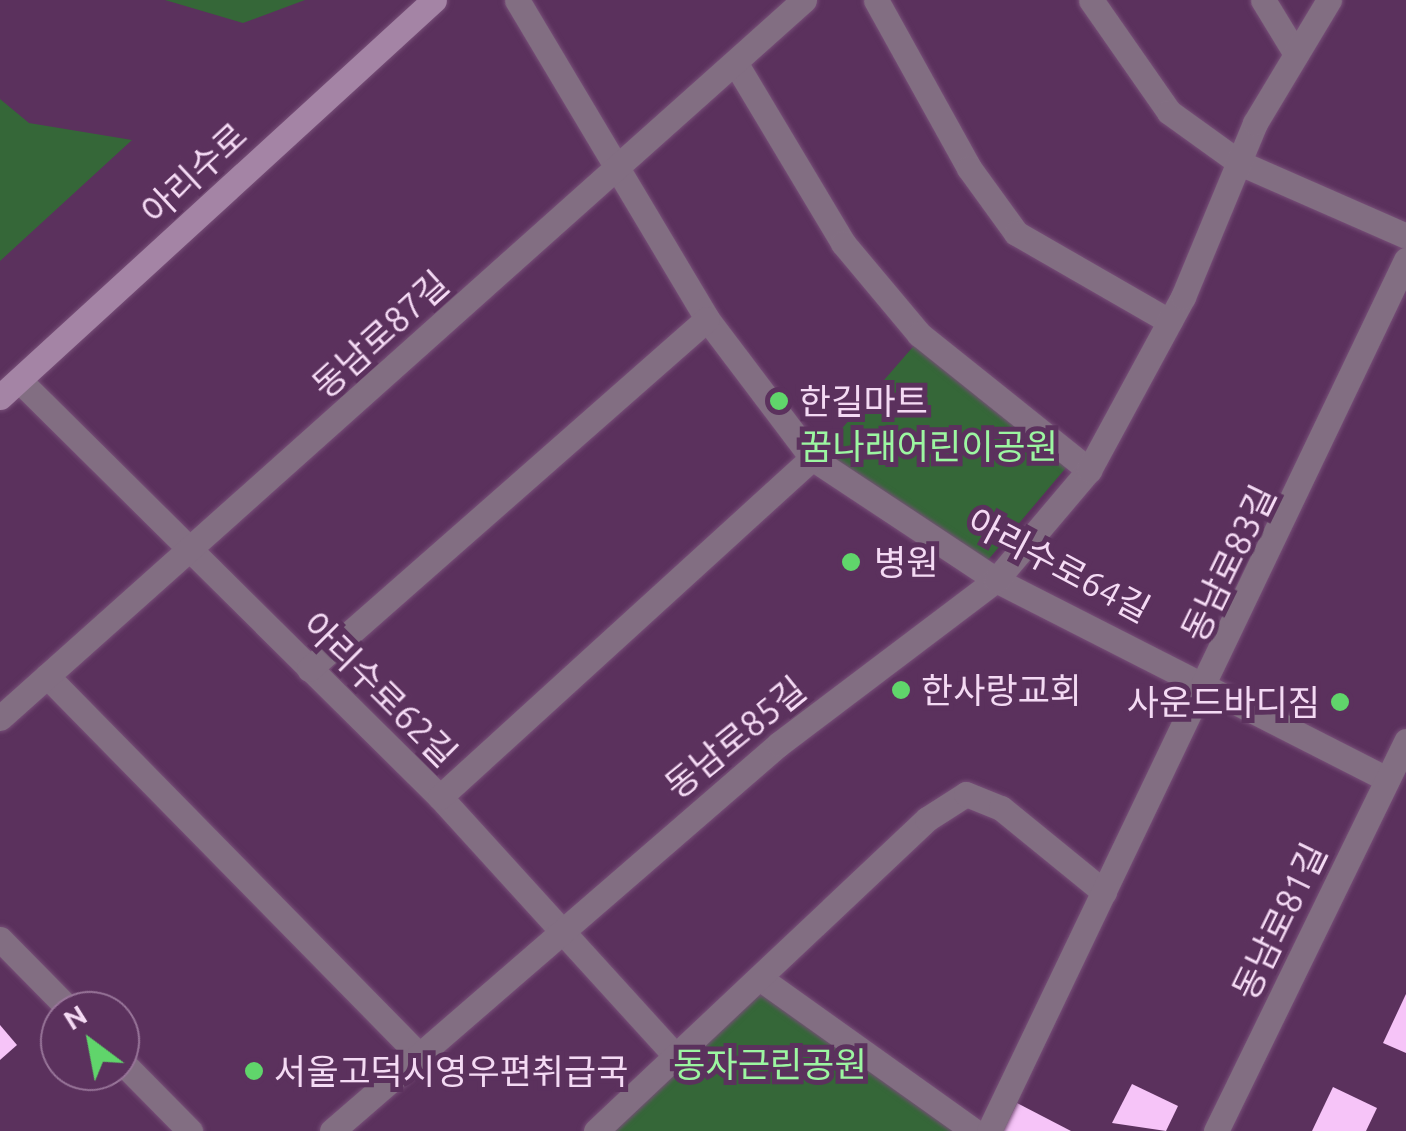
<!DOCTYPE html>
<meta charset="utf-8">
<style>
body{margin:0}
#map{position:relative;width:1406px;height:1131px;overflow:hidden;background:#5b315d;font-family:Ubuntu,"Noto Sans KR",sans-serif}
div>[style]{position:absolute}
.green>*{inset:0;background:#356738}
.building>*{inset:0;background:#f6c4f8}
.roads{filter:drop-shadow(0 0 2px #774f78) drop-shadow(0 0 2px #774f78)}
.street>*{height:25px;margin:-12.5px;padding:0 12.5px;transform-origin:12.5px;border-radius:12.5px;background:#826e82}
.secondary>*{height:25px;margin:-12.5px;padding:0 12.5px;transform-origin:12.5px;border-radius:12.5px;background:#a484a5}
.dots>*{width:28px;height:28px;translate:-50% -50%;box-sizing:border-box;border:5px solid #5b315d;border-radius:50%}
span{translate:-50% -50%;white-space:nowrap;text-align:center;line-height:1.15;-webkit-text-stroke:10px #5b315d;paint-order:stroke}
.street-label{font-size:35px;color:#f4daf4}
.poi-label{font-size:35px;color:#f4daf4}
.left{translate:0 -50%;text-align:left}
.right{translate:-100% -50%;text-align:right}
.park-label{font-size:35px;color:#9cf6a1}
.north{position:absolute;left:40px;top:991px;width:100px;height:100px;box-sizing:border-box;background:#5b315d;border:2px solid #987599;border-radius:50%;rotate:328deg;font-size:28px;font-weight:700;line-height:40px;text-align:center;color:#f4daf4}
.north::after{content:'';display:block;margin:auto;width:35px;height:45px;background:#60d56b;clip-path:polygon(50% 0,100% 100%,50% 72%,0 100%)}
</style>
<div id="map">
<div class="green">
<div style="clip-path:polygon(165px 0,305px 0,243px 23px)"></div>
<div style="clip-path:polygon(0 99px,29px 123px,132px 140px,0 261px)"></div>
<div style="clip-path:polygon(918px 341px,1070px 463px,977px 573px,818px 456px)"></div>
<div style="clip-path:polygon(761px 979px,974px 1131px,596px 1131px)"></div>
</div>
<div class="building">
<div style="clip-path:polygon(1406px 994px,1406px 1053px,1383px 1043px)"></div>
<div style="clip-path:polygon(0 1025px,17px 1045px,0 1060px)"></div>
<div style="clip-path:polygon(1132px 1084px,1178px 1106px,1166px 1131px,1112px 1123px)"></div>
<div style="clip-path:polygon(1333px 1087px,1377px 1108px,1366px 1131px,1312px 1131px)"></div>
<div style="clip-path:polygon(1017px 1103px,1071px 1131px,1003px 1131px)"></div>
</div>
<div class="roads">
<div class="street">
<div style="left:517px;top:0;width:371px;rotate:59.2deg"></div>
<div style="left:707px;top:319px;width:174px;rotate:52.9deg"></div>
<div style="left:812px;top:458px;width:221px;rotate:33.5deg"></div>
<div style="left:996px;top:580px;width:439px;rotate:27deg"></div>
<div style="left:876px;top:0;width:192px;rotate:61deg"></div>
<div style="left:969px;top:168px;width:80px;rotate:54.1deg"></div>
<div style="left:1016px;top:233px;width:177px;rotate:29.9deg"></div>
<div style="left:1091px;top:0;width:136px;rotate:55.1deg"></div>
<div style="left:1169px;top:112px;width:87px;rotate:35.7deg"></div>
<div style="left:1240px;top:163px;width:181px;rotate:23.7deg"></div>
<div style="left:1263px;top:0;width:63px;rotate:58.6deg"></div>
<div style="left:736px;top:64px;width:209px;rotate:59.1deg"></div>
<div style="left:843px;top:243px;width:119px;rotate:50.1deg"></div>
<div style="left:919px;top:334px;width:218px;rotate:38.7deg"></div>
<div style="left:19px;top:380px;width:593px;rotate:44.73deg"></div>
<div style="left:440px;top:797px;width:355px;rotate:47.7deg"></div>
<div style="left:309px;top:669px;width:530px;rotate:-41.33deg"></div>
<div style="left:47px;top:676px;width:531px;rotate:45.53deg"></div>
<div style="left:0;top:718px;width:1078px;rotate:-41.77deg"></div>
<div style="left:440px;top:797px;width:503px;rotate:-42.34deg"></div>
<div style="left:0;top:939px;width:101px;rotate:45.4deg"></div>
<div style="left:761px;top:979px;width:262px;rotate:35.5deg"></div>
<div style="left:120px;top:1060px;width:100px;rotate:45.4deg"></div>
<div style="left:332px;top:1131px;width:591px;rotate:-40.89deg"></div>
<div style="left:779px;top:744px;width:272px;rotate:-37.1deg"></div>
<div style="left:996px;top:580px;width:144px;rotate:-49.8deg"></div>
<div style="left:1089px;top:470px;width:197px;rotate:-61.5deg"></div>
<div style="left:1183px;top:297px;width:188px;rotate:-67.5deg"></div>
<div style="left:1255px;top:123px;width:144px;rotate:-59deg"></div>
<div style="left:596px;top:1131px;width:455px;rotate:-43.3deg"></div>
<div style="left:927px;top:819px;width:46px;rotate:-32.7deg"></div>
<div style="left:966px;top:794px;width:38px;rotate:22deg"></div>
<div style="left:1001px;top:808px;width:133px;rotate:39.2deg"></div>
<div style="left:989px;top:1131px;width:966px;rotate:-64.42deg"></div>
<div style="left:1216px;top:1131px;width:434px;rotate:-64deg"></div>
</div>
<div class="secondary">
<div style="left:0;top:397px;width:588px;rotate:-42.45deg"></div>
</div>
</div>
<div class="dots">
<div style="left:779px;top:401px;background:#60d56b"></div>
<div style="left:851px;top:562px;background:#60d56b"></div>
<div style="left:901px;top:690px;background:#60d56b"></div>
<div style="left:1340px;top:702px;background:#60d56b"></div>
<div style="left:254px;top:1071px;background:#60d56b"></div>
</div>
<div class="street-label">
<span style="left:194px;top:173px;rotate:-43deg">아리수로</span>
<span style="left:380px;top:334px;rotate:-42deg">동남로87길</span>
<span style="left:1228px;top:563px;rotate:-64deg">동남로83길</span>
<span style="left:1059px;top:565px;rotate:28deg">아리수로64길</span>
<span style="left:380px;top:689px;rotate:45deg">아리수로62길</span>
<span style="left:735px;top:737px;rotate:-39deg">동남로85길</span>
<span style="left:1279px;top:921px;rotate:-64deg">동남로81길</span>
</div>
<div class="poi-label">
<span class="left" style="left:799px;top:401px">한길마트</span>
<span class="left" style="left:874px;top:562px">병원</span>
<span class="left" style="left:921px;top:690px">한사랑교회</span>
<span class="right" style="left:1320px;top:702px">사운드바디짐</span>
<span class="left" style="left:274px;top:1071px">서울고덕시영우편취급국</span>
</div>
<div class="park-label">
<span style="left:929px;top:446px">꿈나래어린이공원</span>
<span style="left:770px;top:1064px">동자근린공원</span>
</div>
<div class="north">N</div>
</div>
